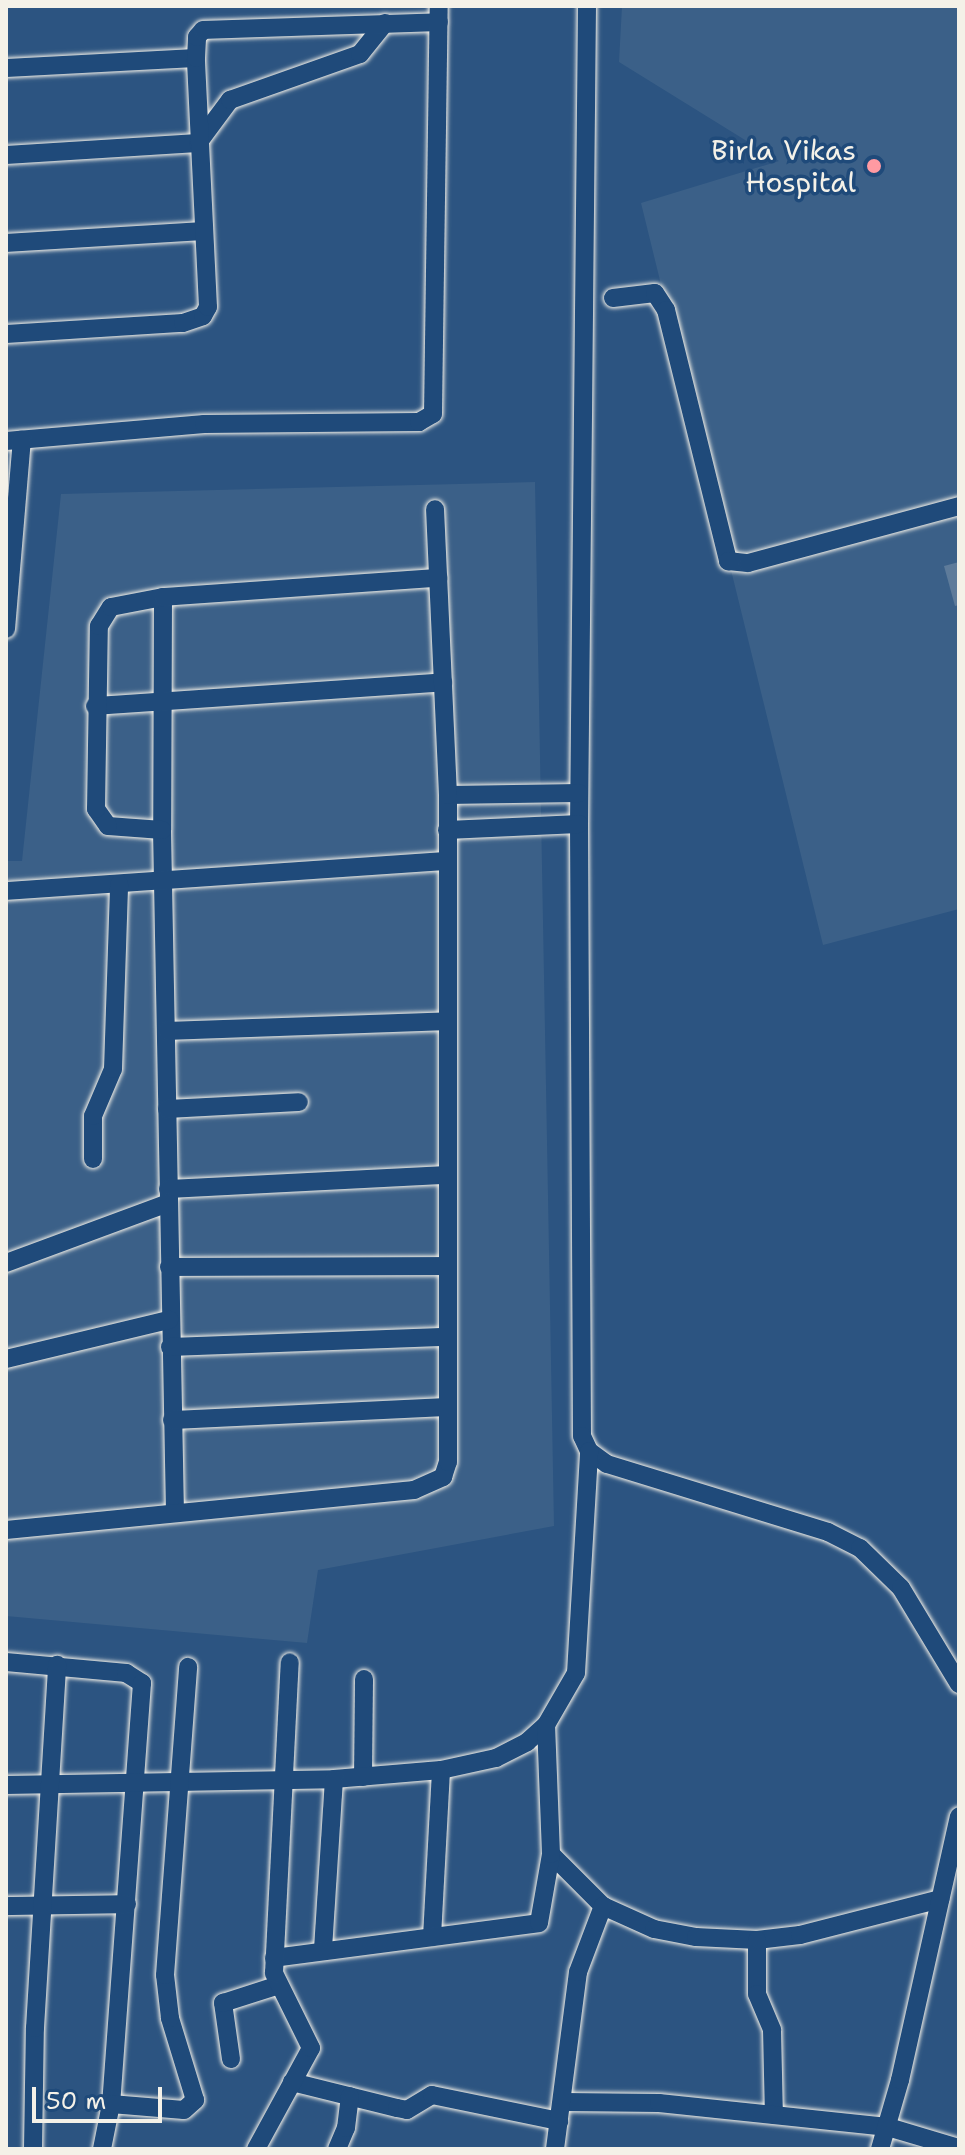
<!DOCTYPE html>
<style>
body{margin:0}
#map{position:relative;width:965px;height:2155px;overflow:hidden;background:#2c5481;font-family:"Shantell Sans",sans-serif}
div>[style]{position:absolute}
.built>*{inset:0;background:#3b6088}
.building>*{inset:0;background:#5e7b9a}
.roads{filter:drop-shadow(0 0 2px #f4f1e8) drop-shadow(0 0 2px #f4f1e8)}
.minor>*{height:18px;margin:-9px;padding:0 9px;transform-origin:9px;border-radius:9px;background:#1f4a7a}
.dots>*{width:22px;height:22px;translate:-50% -50%;box-sizing:border-box;border:4px solid #1f4a7a;border-radius:50%}
span{translate:-50% -50%;white-space:nowrap;text-align:center;line-height:1.15;-webkit-text-stroke:7px #1f4a7a;paint-order:stroke}
.poi-label{font-size:28px;color:#f4f1e8}
.right{translate:-100% -50%;text-align:right}
.frame{position:absolute;inset:0;border:8px solid #f4f1e8;pointer-events:none}
.scale{position:absolute;left:32px;top:2087px;width:130px;height:36px;box-sizing:border-box;border:4px solid #f4f1e8;border-top:0;padding-left:10px;font-size:24px;line-height:28px;white-space:nowrap;color:#f4f1e8;-webkit-text-stroke:6px #1f4a7a;paint-order:stroke}
</style>
<div id="map">
<div class="built">
<div style="clip-path:polygon(622px 6px,959px 6px,959px 909px,823px 945px,641px 203px,779px 161px,619px 62px)"></div>
<div style="clip-path:polygon(535px 482px,554px 1526px,318px 1570px,307px 1643px,6px 1616px,6px 861px,22px 861px,61px 494px)"></div>
</div>
<div class="building">
<div style="clip-path:polygon(959px 562px,959px 605px,955px 606px,944px 566px)"></div>
</div>
<div class="roads">
<div class="minor">
<div style="left:587px;top:6px;width:818px;rotate:90.56deg"></div>
<div style="left:579px;top:824px;width:612px;rotate:89.72deg"></div>
<div style="left:582px;top:1436px;width:17px;rotate:65deg"></div>
<div style="left:589px;top:1451px;width:22px;rotate:36deg"></div>
<div style="left:607px;top:1464px;width:231px;rotate:17.1deg"></div>
<div style="left:828px;top:1532px;width:36px;rotate:27deg"></div>
<div style="left:860px;top:1548px;width:57px;rotate:44.3deg"></div>
<div style="left:901px;top:1588px;width:112px;rotate:58.9deg"></div>
<div style="left:6px;top:68px;width:190px;rotate:-3deg"></div>
<div style="left:6px;top:155px;width:192px;rotate:-3.6deg"></div>
<div style="left:198px;top:143px;width:54px;rotate:-53.3deg"></div>
<div style="left:230px;top:100px;width:138px;rotate:-19.5deg"></div>
<div style="left:360px;top:54px;width:40px;rotate:-51deg"></div>
<div style="left:6px;top:243px;width:197px;rotate:-3.5deg"></div>
<div style="left:613px;top:298px;width:42px;rotate:-6.8deg"></div>
<div style="left:655px;top:293px;width:20px;rotate:57deg"></div>
<div style="left:666px;top:310px;width:259px;rotate:76.1deg"></div>
<div style="left:728px;top:561px;width:20px;rotate:6deg"></div>
<div style="left:748px;top:563px;width:219px;rotate:-15.1deg"></div>
<div style="left:6px;top:334px;width:177px;rotate:-3.6deg"></div>
<div style="left:183px;top:323px;width:21px;rotate:-19deg"></div>
<div style="left:203px;top:316px;width:10px;rotate:-61deg"></div>
<div style="left:208px;top:307px;width:249px;rotate:-92.8deg"></div>
<div style="left:196px;top:58px;width:21px;rotate:-87deg"></div>
<div style="left:197px;top:37px;width:9px;rotate:-49deg"></div>
<div style="left:203px;top:30px;width:236px;rotate:-1.9deg"></div>
<div style="left:6px;top:441px;width:199px;rotate:-4.9deg"></div>
<div style="left:204px;top:424px;width:215px;rotate:-0.5deg"></div>
<div style="left:419px;top:422px;width:16px;rotate:-30deg"></div>
<div style="left:433px;top:414px;width:408px;rotate:-89.2deg"></div>
<div style="left:163px;top:597px;width:233px;rotate:90.2deg"></div>
<div style="left:162px;top:830px;width:682px;rotate:88.91deg"></div>
<div style="left:6px;top:629px;width:190px;rotate:-85.2deg"></div>
<div style="left:95px;top:706px;width:349px;rotate:-3.9deg"></div>
<div style="left:448px;top:795px;width:131px;rotate:-0.9deg"></div>
<div style="left:162px;top:830px;width:54px;rotate:-175.8deg"></div>
<div style="left:108px;top:826px;width:21px;rotate:-125deg"></div>
<div style="left:96px;top:809px;width:183px;rotate:-89.1deg"></div>
<div style="left:99px;top:626px;width:22px;rotate:-58deg"></div>
<div style="left:111px;top:607px;width:53px;rotate:-10.9deg"></div>
<div style="left:163px;top:597px;width:276px;rotate:-4deg"></div>
<div style="left:447px;top:830px;width:132px;rotate:-2.6deg"></div>
<div style="left:6px;top:891px;width:442px;rotate:-3.9deg"></div>
<div style="left:167px;top:1031px;width:281px;rotate:-2deg"></div>
<div style="left:167px;top:1109px;width:132px;rotate:-3deg"></div>
<div style="left:93px;top:1159px;width:43px;rotate:-90deg"></div>
<div style="left:93px;top:1116px;width:51px;rotate:-66.9deg"></div>
<div style="left:113px;top:1069px;width:185px;rotate:-88.1deg"></div>
<div style="left:168px;top:1189px;width:280px;rotate:-2.9deg"></div>
<div style="left:6px;top:1263px;width:173px;rotate:-20.3deg"></div>
<div style="left:169px;top:1267px;width:279px;rotate:-0.2deg"></div>
<div style="left:170px;top:1347px;width:278px;rotate:-2.1deg"></div>
<div style="left:6px;top:1359px;width:168px;rotate:-13.5deg"></div>
<div style="left:172px;top:1420px;width:276px;rotate:-2.7deg"></div>
<div style="left:6px;top:1530px;width:410px;rotate:-5.6deg"></div>
<div style="left:414px;top:1490px;width:32px;rotate:-24deg"></div>
<div style="left:443px;top:1477px;width:16px;rotate:-72deg"></div>
<div style="left:448px;top:1462px;width:667px;rotate:-90deg"></div>
<div style="left:448px;top:795px;width:286px;rotate:-92.6deg"></div>
<div style="left:6px;top:1662px;width:121px;rotate:5.2deg"></div>
<div style="left:126px;top:1673px;width:19px;rotate:32deg"></div>
<div style="left:142px;top:1683px;width:422px;rotate:94.2deg"></div>
<div style="left:111px;top:2104px;width:46px;rotate:101.3deg"></div>
<div style="left:363px;top:1777px;width:98px;rotate:-89.4deg"></div>
<div style="left:6px;top:1785px;width:328px;rotate:-1deg"></div>
<div style="left:334px;top:1779px;width:107px;rotate:-4.8deg"></div>
<div style="left:441px;top:1770px;width:56px;rotate:-12.3deg"></div>
<div style="left:496px;top:1758px;width:35px;rotate:-27deg"></div>
<div style="left:527px;top:1742px;width:25px;rotate:-42deg"></div>
<div style="left:546px;top:1725px;width:60px;rotate:-60deg"></div>
<div style="left:576px;top:1673px;width:222px;rotate:-86.6deg"></div>
<div style="left:551px;top:1854px;width:74px;rotate:45deg"></div>
<div style="left:603px;top:1906px;width:56px;rotate:24.3deg"></div>
<div style="left:654px;top:1929px;width:43px;rotate:10.8deg"></div>
<div style="left:696px;top:1937px;width:61px;rotate:2.8deg"></div>
<div style="left:757px;top:1940px;width:43px;rotate:-6.6deg"></div>
<div style="left:800px;top:1935px;width:145px;rotate:-14.4deg"></div>
<div style="left:6px;top:1906px;width:121px;rotate:-0.9deg"></div>
<div style="left:432px;top:1937px;width:167px;rotate:-86.9deg"></div>
<div style="left:757px;top:1940px;width:54px;rotate:90deg"></div>
<div style="left:757px;top:1994px;width:39px;rotate:67deg"></div>
<div style="left:772px;top:2030px;width:85px;rotate:88.7deg"></div>
<div style="left:323px;top:1949px;width:170px;rotate:-86.3deg"></div>
<div style="left:274px;top:1958px;width:267px;rotate:-7.5deg"></div>
<div style="left:539px;top:1923px;width:70px;rotate:-80.1deg"></div>
<div style="left:551px;top:1854px;width:129px;rotate:-92.2deg"></div>
<div style="left:231px;top:2059px;width:57px;rotate:-98.1deg"></div>
<div style="left:223px;top:2003px;width:56px;rotate:-17.8deg"></div>
<div style="left:292px;top:2082px;width:108px;rotate:13.9deg"></div>
<div style="left:397px;top:2108px;width:10px;rotate:11deg"></div>
<div style="left:407px;top:2110px;width:29px;rotate:-31deg"></div>
<div style="left:432px;top:2095px;width:130px;rotate:11.6deg"></div>
<div style="left:564px;top:2102px;width:95px;rotate:0.6deg"></div>
<div style="left:659px;top:2103px;width:230px;rotate:6deg"></div>
<div style="left:888px;top:2127px;width:74px;rotate:16.5deg"></div>
<div style="left:111px;top:2104px;width:73px;rotate:4.7deg"></div>
<div style="left:184px;top:2110px;width:15px;rotate:-42deg"></div>
<div style="left:195px;top:2100px;width:86px;rotate:-107deg"></div>
<div style="left:170px;top:2018px;width:43px;rotate:-96.6deg"></div>
<div style="left:165px;top:1975px;width:309px;rotate:-85.7deg"></div>
<div style="left:33px;top:2149px;width:121px;rotate:-89.1deg"></div>
<div style="left:35px;top:2028px;width:364px;rotate:-86.5deg"></div>
<div style="left:256px;top:2149px;width:115px;rotate:-61.4deg"></div>
<div style="left:311px;top:2048px;width:84px;rotate:-116.3deg"></div>
<div style="left:274px;top:1973px;width:311px;rotate:-87.1deg"></div>
<div style="left:337px;top:2149px;width:23px;rotate:-67deg"></div>
<div style="left:346px;top:2128px;width:32px;rotate:-83deg"></div>
<div style="left:555px;top:2149px;width:178px;rotate:-82.6deg"></div>
<div style="left:578px;top:1972px;width:71px;rotate:-69.3deg"></div>
<div style="left:880px;top:2149px;width:72px;rotate:-73.8deg"></div>
<div style="left:900px;top:2080px;width:270px;rotate:-77.4deg"></div>
</div>
</div>
<div class="dots">
<div style="left:874px;top:166px;background:#ff9aa2"></div>
</div>
<div class="poi-label">
<span class="right" style="left:856px;top:166px">Birla Vikas<br>Hospital</span>
</div>
<div class="frame"></div>
<div class="scale">50 m</div>
</div>
